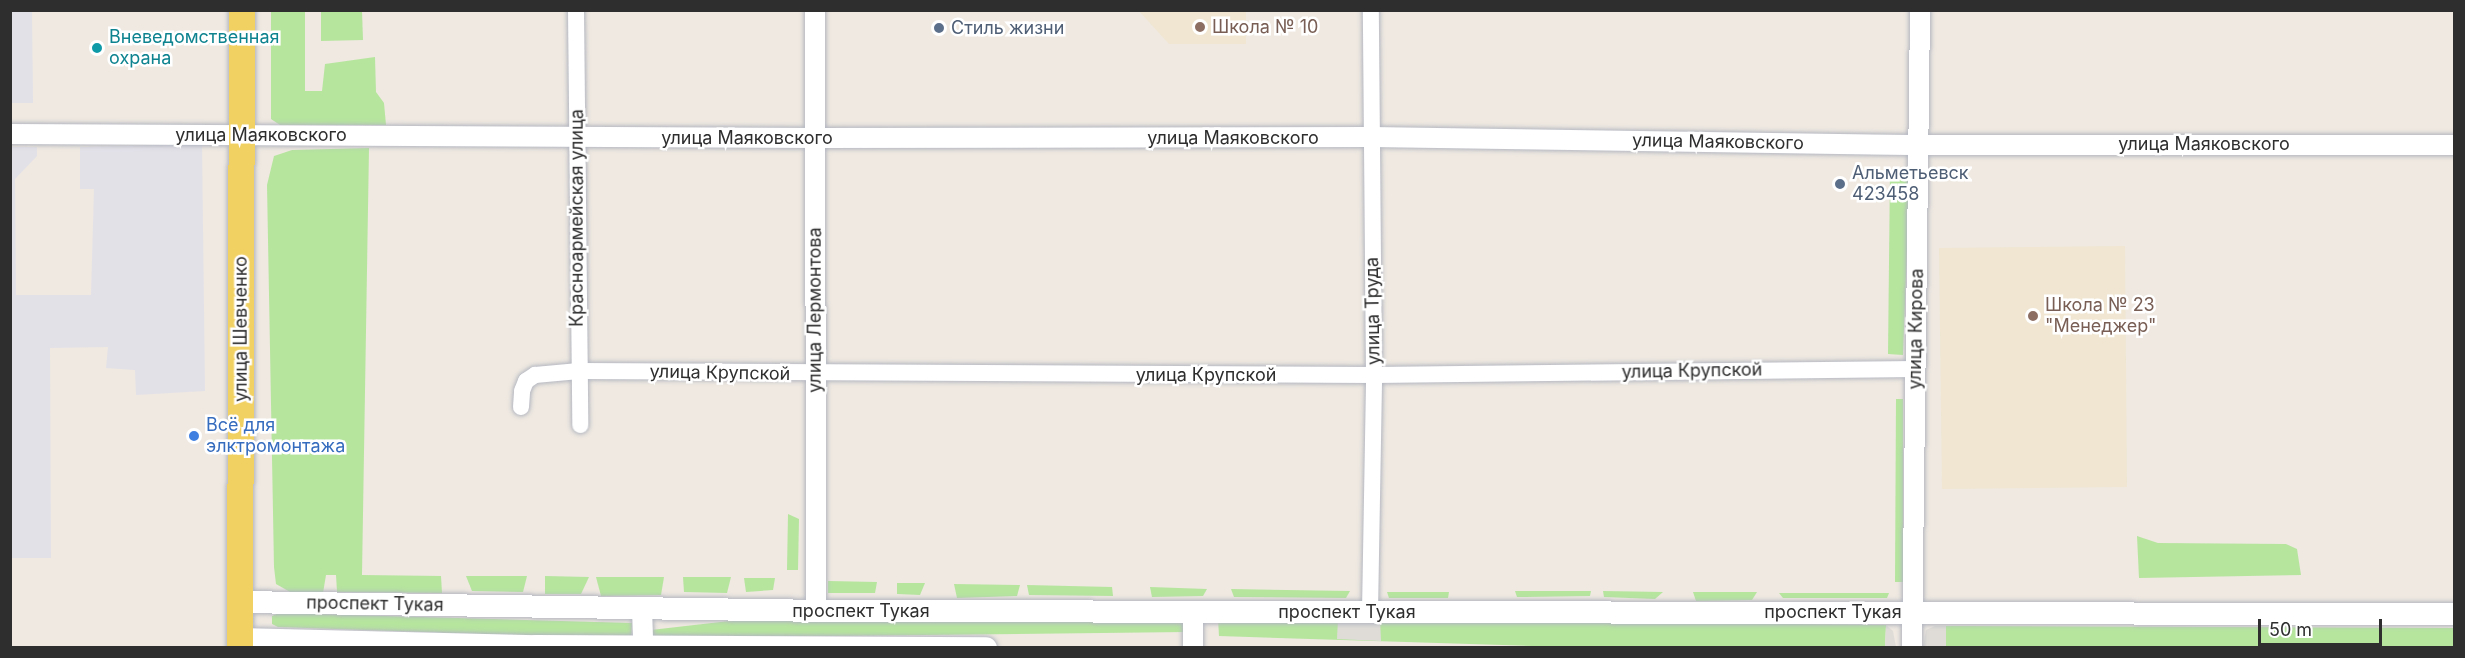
<!DOCTYPE html>
<meta charset="utf-8">
<style>
body{margin:0}
#map{position:relative;width:2465px;height:658px;overflow:hidden;background:#efe9e1;font-family:Inter,sans-serif}
div>[style]{position:absolute}
.industrial>*{inset:0;background:#e3e1e8}
.education>*{inset:0;background:#f0e6d1}
.green>*{inset:0;background:#b6e59e}
.plaza>*{inset:0;background:#dfdcd8}
.roads{filter:drop-shadow(0 0 2px #b4b7c1) drop-shadow(0 0 2px #b4b7c1)}
.minor>*{height:16px;margin:-8px;padding:0 8px;transform-origin:8px;border-radius:8px;background:#fff}
.tertiary>*{height:20px;margin:-10px;padding:0 10px;transform-origin:10px;border-radius:10px;background:#fff}
.secondary>*{height:22px;margin:-11px;padding:0 11px;transform-origin:11px;border-radius:11px;background:#fff}
.primary>*{height:26px;margin:-13px;padding:0 13px;transform-origin:13px;border-radius:13px;background:#f2d163}
.dots>*{width:16px;height:16px;translate:-50% -50%;box-sizing:border-box;border:3px solid #fff;border-radius:50%}
span{translate:-50% -50%;white-space:nowrap;text-align:center;line-height:1.15;-webkit-text-stroke:5px #fff;paint-order:stroke}
.education-label{font-size:18px;color:#785e54}
.left{translate:0 -50%;text-align:left}
.service-label{font-size:18px;color:#4e5e75}
.culture-label{font-size:18px;color:#0d838f}
.street-label{font-size:18px;color:#2e2e2e}
.shop-label{font-size:18px;color:#366cbe}
.frame{position:absolute;inset:0;border:12px solid #2e2e2e;pointer-events:none}
.scale{position:absolute;left:2258px;top:619px;width:124px;height:27px;box-sizing:border-box;border:3px solid #2e2e2e;border-top:0;padding-left:8px;font-size:18px;line-height:21px;white-space:nowrap;color:#2e2e2e;-webkit-text-stroke:4px #fff;paint-order:stroke}
</style>
<div id="map">
<div class="industrial">
<div style="clip-path:polygon(10px 11px,32px 11px,33px 103px,11px 103px)"></div>
<div style="clip-path:polygon(202px 144px,205px 391px,136px 395px,135px 370px,106px 368px,108px 347px,50px 348px,51px 558px,11px 558px,11px 147px,37px 147px,37px 156px,15px 179px,16px 295px,91px 295px,94px 189px,80px 189px,80px 147px)"></div>
</div>
<div class="education">
<div style="clip-path:polygon(1139px 11px,1246px 11px,1246px 44px,1169px 44px)"></div>
<div style="clip-path:polygon(2125px 246px,2127px 487px,1942px 489px,1939px 248px)"></div>
</div>
<div class="green">
<div style="clip-path:polygon(271px 11px,305px 11px,305px 91px,322px 91px,325px 64px,375px 57px,376px 92px,384px 103px,386px 125px,280px 125px,271px 119px)"></div>
<div style="clip-path:polygon(321px 11px,362px 11px,363px 40px,321px 41px)"></div>
<div style="clip-path:polygon(369px 148px,362px 575px,441px 576px,442px 593px,337px 592px,336px 575px,326px 575px,323px 593px,292px 593px,276px 584px,274px 567px,267px 185px,274px 156px,292px 150px)"></div>
<div style="clip-path:polygon(1890px 171px,1910px 172px,1903px 355px,1888px 354px)"></div>
<div style="clip-path:polygon(1896px 399px,1903px 399px,1903px 582px,1895px 582px)"></div>
<div style="clip-path:polygon(788px 514px,799px 519px,798px 570px,787px 570px)"></div>
<div style="clip-path:polygon(2137px 536px,2158px 543px,2286px 544px,2297px 549px,2301px 575px,2139px 578px)"></div>
<div style="clip-path:polygon(466px 576px,527px 576px,523px 592px,472px 591px)"></div>
<div style="clip-path:polygon(545px 576px,589px 577px,581px 594px,545px 594px)"></div>
<div style="clip-path:polygon(596px 577px,664px 577px,661px 595px,601px 596px)"></div>
<div style="clip-path:polygon(683px 577px,731px 577px,727px 593px,684px 592px)"></div>
<div style="clip-path:polygon(744px 578px,775px 578px,773px 590px,746px 592px)"></div>
<div style="clip-path:polygon(828px 581px,877px 582px,875px 593px,828px 593px)"></div>
<div style="clip-path:polygon(897px 583px,925px 583px,920px 595px,897px 594px)"></div>
<div style="clip-path:polygon(954px 584px,1020px 585px,1017px 596px,957px 598px)"></div>
<div style="clip-path:polygon(1027px 585px,1112px 587px,1113px 596px,1029px 595px)"></div>
<div style="clip-path:polygon(1150px 587px,1207px 589px,1203px 596px,1152px 597px)"></div>
<div style="clip-path:polygon(1231px 589px,1350px 591px,1346px 598px,1234px 597px)"></div>
<div style="clip-path:polygon(1515px 591px,1591px 591px,1590px 596px,1517px 597px)"></div>
<div style="clip-path:polygon(1603px 591px,1663px 592px,1655px 599px,1604px 597px)"></div>
<div style="clip-path:polygon(1387px 592px,1449px 592px,1448px 598px,1389px 598px)"></div>
<div style="clip-path:polygon(1693px 592px,1757px 592px,1752px 600px,1696px 601px)"></div>
<div style="clip-path:polygon(1779px 593px,1889px 593px,1887px 598px,1783px 598px)"></div>
<div style="clip-path:polygon(279px 613px,632px 623px,631px 639px,278px 627px,272px 624px,272px 616px)"></div>
<div style="clip-path:polygon(781px 615px,1186px 617px,1186px 632px,651px 638px,651px 630px)"></div>
<div style="clip-path:polygon(1218px 618px,1886px 625px,1885px 647px,1593px 648px,1219px 636px)"></div>
<div style="clip-path:polygon(1946px 626px,2454px 628px,2454px 647px,1946px 648px)"></div>
</div>
<div class="plaza">
<div style="clip-path:polygon(1338px 619px,1380px 619px,1381px 641px,1337px 639px)"></div>
<div style="clip-path:polygon(1886px 625px,1893px 631px,1896px 647px,1885px 647px)"></div>
<div style="clip-path:polygon(1935px 626px,1946px 626px,1946px 647px,1923px 647px,1926px 630px)"></div>
</div>
<div class="roads">
<div class="minor">
<div style="left:576px;top:10px;width:415px;rotate:89.4deg"></div>
<div style="left:521px;top:407px;width:16px;rotate:-86deg"></div>
<div style="left:522px;top:391px;width:11px;rotate:-68deg"></div>
<div style="left:526px;top:381px;width:11px;rotate:-34deg"></div>
<div style="left:535px;top:375px;width:44px;rotate:-5.2deg"></div>
<div style="left:579px;top:371px;width:795px;rotate:0.29deg"></div>
<div style="left:1374px;top:375px;width:542px;rotate:-0.63deg"></div>
<div style="left:1370px;top:612px;width:237px;rotate:-89deg"></div>
<div style="left:1374px;top:375px;width:365px;rotate:-90.5deg"></div>
</div>
<div class="tertiary">
<div style="left:815px;top:10px;width:600px;rotate:89.9deg"></div>
<div style="left:10px;top:134px;width:804px;rotate:0.29deg"></div>
<div style="left:814px;top:138px;width:557px;rotate:-0.1deg"></div>
<div style="left:1371px;top:137px;width:540px;rotate:0.85deg"></div>
<div style="left:1911px;top:145px;width:543px"></div>
<div style="left:642px;top:609px;width:35px;rotate:88deg"></div>
<div style="left:1193px;top:612px;width:36px;rotate:90deg"></div>
<div style="left:1912px;top:648px;width:638px;rotate:-89.28deg"></div>
</div>
<div class="secondary">
<div style="left:239px;top:602px;width:589px;rotate:0.88deg"></div>
<div style="left:828px;top:611px;width:1626px;rotate:0.11deg"></div>
<div style="left:239px;top:639px;width:297px;rotate:1.4deg"></div>
<div style="left:536px;top:646px;width:450px;rotate:0.3deg"></div>
</div>
<div class="primary">
<div style="left:240px;top:648px;width:638px;rotate:-89.82deg"></div>
</div>
</div>
<div class="dots">
<div style="left:1200px;top:27px;background:#8d6e63"></div>
<div style="left:939px;top:28px;background:#5c6f8a"></div>
<div style="left:97px;top:48px;background:#0f9aa8"></div>
<div style="left:1840px;top:184px;background:#5c6f8a"></div>
<div style="left:2033px;top:316px;background:#8d6e63"></div>
<div style="left:194px;top:436px;background:#3f7fe0"></div>
</div>
<div class="education-label">
<span class="left" style="left:1212px;top:27px">Школа № 10</span>
<span class="left" style="left:2045px;top:316px">Школа № 23<br>"Менеджер"</span>
</div>
<div class="service-label">
<span class="left" style="left:951px;top:28px">Стиль жизни</span>
<span class="left" style="left:1852px;top:184px">Альметьевск<br>423458</span>
</div>
<div class="culture-label">
<span class="left" style="left:109px;top:48px">Вневедомственная<br>охрана</span>
</div>
<div class="street-label">
<span style="left:261px;top:135px">улица Маяковского</span>
<span style="left:747px;top:138px">улица Маяковского</span>
<span style="left:1233px;top:138px">улица Маяковского</span>
<span style="left:1718px;top:142px;rotate:1deg">улица Маяковского</span>
<span style="left:2204px;top:144px">улица Маяковского</span>
<span style="left:577px;top:218px;rotate:-90deg">Красноармейская улица</span>
<span style="left:815px;top:310px;rotate:-90deg">улица Лермонтова</span>
<span style="left:1373px;top:311px;rotate:-91deg">улица Труда</span>
<span style="left:241px;top:329px;rotate:-90deg">улица Шевченко</span>
<span style="left:1916px;top:329px;rotate:-89deg">улица Кирова</span>
<span style="left:1692px;top:371px;rotate:-1deg">улица Крупской</span>
<span style="left:720px;top:373px;rotate:1deg">улица Крупской</span>
<span style="left:1206px;top:375px">улица Крупской</span>
<span style="left:375px;top:604px;rotate:1deg">проспект Тукая</span>
<span style="left:861px;top:611px">проспект Тукая</span>
<span style="left:1347px;top:612px">проспект Тукая</span>
<span style="left:1833px;top:612px">проспект Тукая</span>
</div>
<div class="shop-label">
<span class="left" style="left:206px;top:436px">Всё для<br>элктромонтажа</span>
</div>
<div class="frame"></div>
<div class="scale">50 m</div>
</div>
